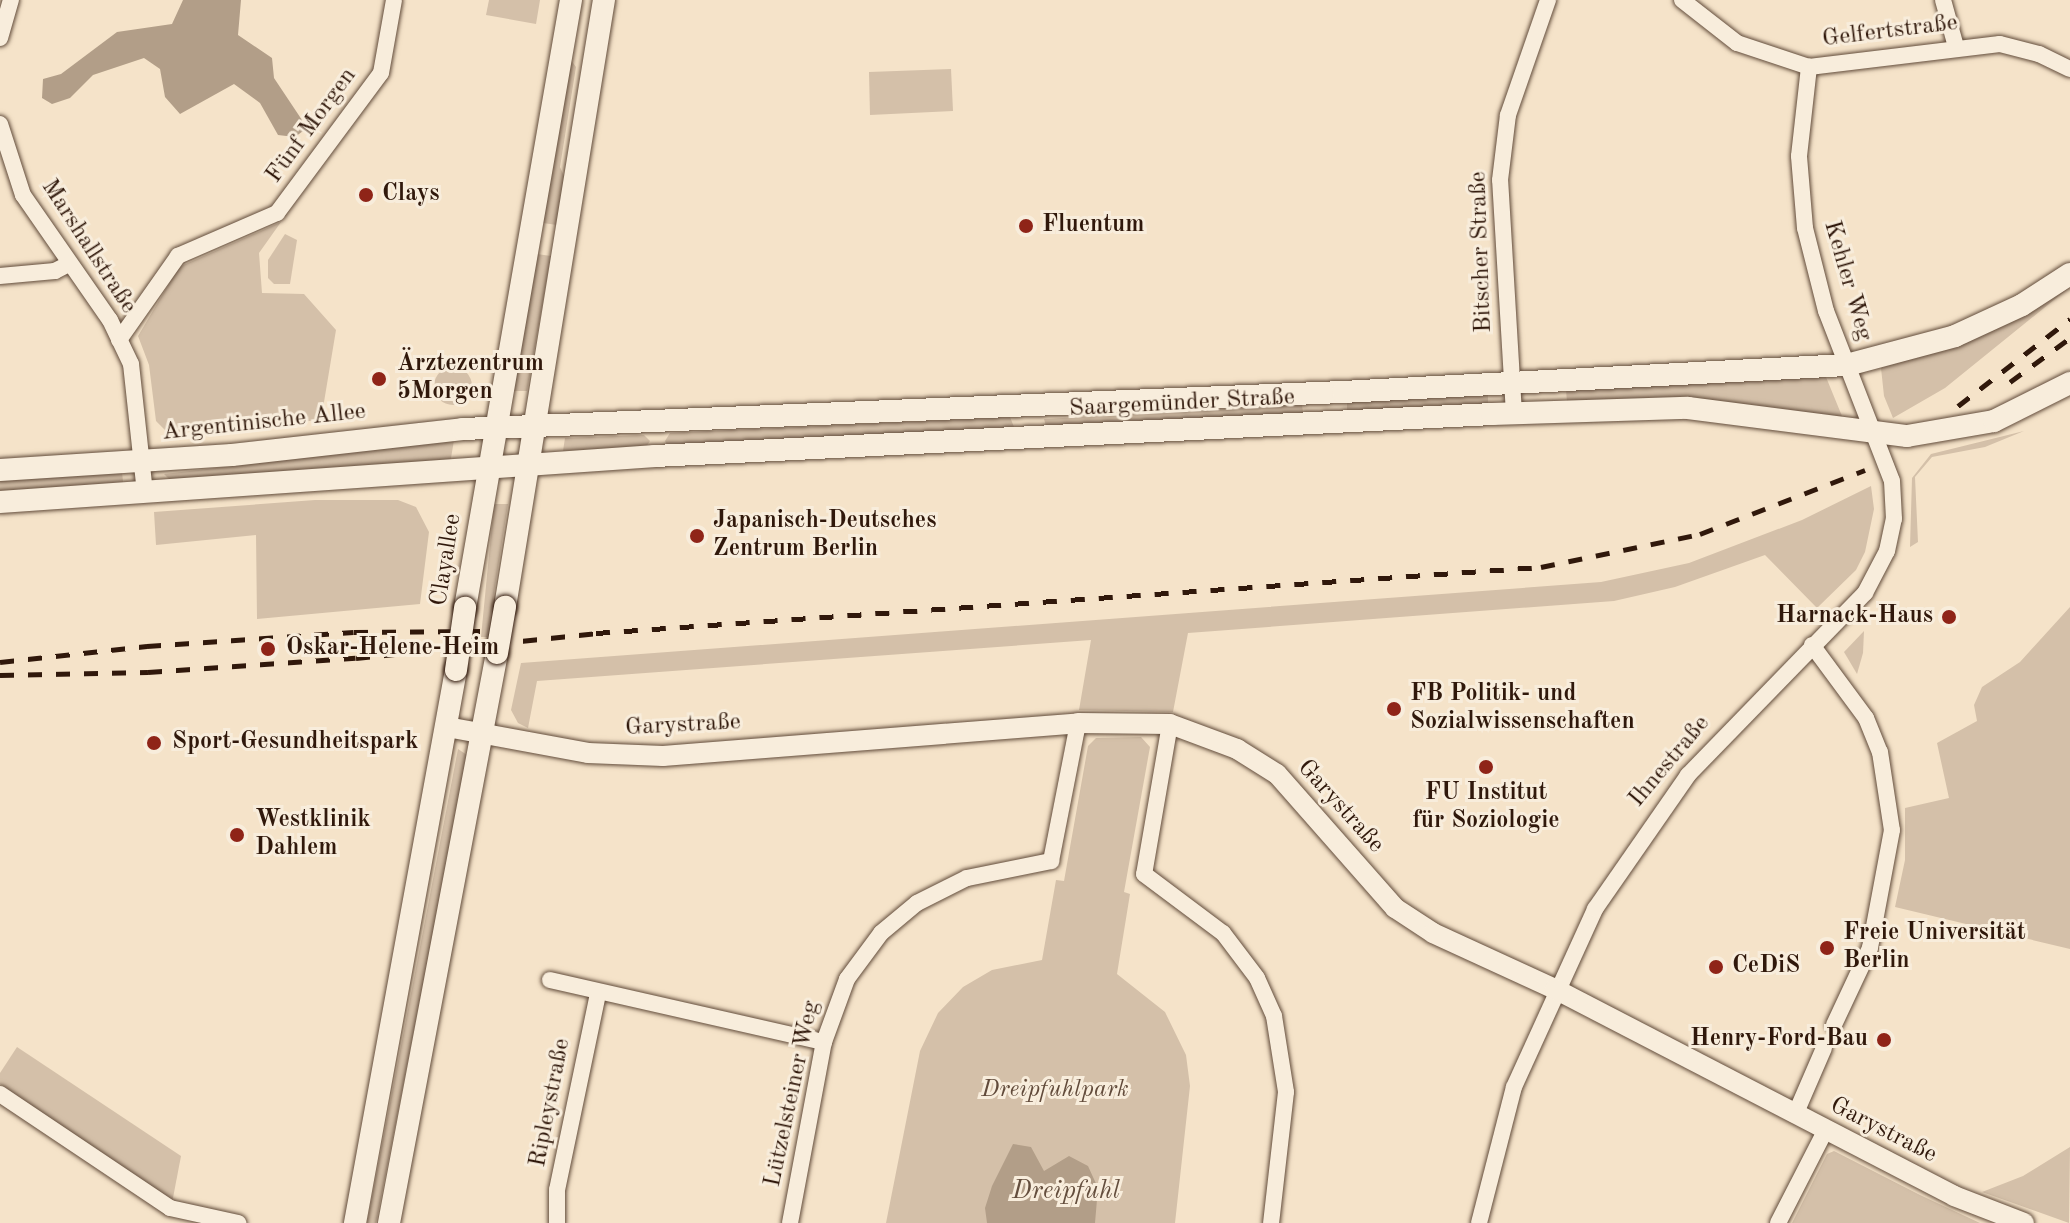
<!DOCTYPE html>
<meta charset="utf-8">
<style>
body{margin:0}
#map{position:relative;width:2070px;height:1223px;overflow:hidden;background:#f5e3c9;font-family:"Old Standard TT",serif}
div>[style]{position:absolute}
.green>*{inset:0;background:#d4c0a9}
.round{border-radius:50%}
.water>*{inset:0;background:#b29e88}
.roads{filter:drop-shadow(0 0 2px #614b3a) drop-shadow(0 0 2px #614b3a)}
.minor>*{height:16px;margin:-8px;padding:0 8px;transform-origin:8px;border-radius:8px;background:#f8eddc}
.tertiary>*{height:20px;margin:-10px;padding:0 10px;transform-origin:10px;border-radius:10px;background:#f8eddc}
.secondary>*{height:22px;margin:-11px;padding:0 11px;transform-origin:11px;border-radius:11px;background:#f8eddc}
.rail>*{height:5px;margin-top:-2.5px;transform-origin:0;background:repeating-linear-gradient(90deg,#30180b 0 14px,transparent 0 28px)}
.bridges{filter:drop-shadow(0 0 2px #30180b) drop-shadow(0 0 2px #30180b)}
.secondary-bridge>*{height:22px;margin:-11px;padding:0 11px;transform-origin:11px;border-radius:11px;background:#f8eddc}
.dots>*{width:22px;height:22px;translate:-50% -50%;box-sizing:border-box;border:4px solid #f8eddc;border-radius:50%}
span{translate:-50% -50%;white-space:nowrap;text-align:center;line-height:1.15;-webkit-text-stroke:6px #f8eddc;paint-order:stroke}
.street-label{font-size:24px;color:#30180b}
.poi-label{font-size:24px;color:#30180b;font-weight:700}
.left{translate:0 -50%;text-align:left}
.right{translate:-100% -50%;text-align:right}
.park-label{font-size:24px;color:#614a3a;font-style:italic}
.water-label{font-size:26px;color:#644e3d;font-style:italic}
</style>
<div id="map">
<div class="green">
<div style="clip-path:polygon(489px 0,540px 0,536px 24px,486px 15px)"></div>
<div style="clip-path:polygon(571px 60px,576px 67px,560px 167px,564px 176px,557px 225px,543px 223px)"></div>
<div style="clip-path:polygon(951px 69px,953px 111px,870px 115px,869px 72px)"></div>
<div style="clip-path:polygon(281px 222px,259px 253px,262px 293px,304px 294px,336px 330px,321px 420px,168px 433px,156px 421px,149px 365px,138px 336px,179px 267px)"></div>
<div style="clip-path:polygon(285px 234px,297px 240px,290px 284px,274px 284px,268px 278px,268px 260px)"></div>
<div style="clip-path:polygon(537px 254px,551px 256px,527px 391px,514px 391px)"></div>
<div style="clip-path:polygon(2070px 287px,1945px 388px,1893px 418px,1884px 396px,1881px 368px,1971px 340px)"></div>
<div class="round" style="left:434px;top:367px;width:38px;height:38px"></div>
<div style="clip-path:polygon(1826px 377px,1844px 421px,1702px 399px,1567px 402px,1566px 390px)"></div>
<div style="clip-path:polygon(1488px 393px,1488px 406px,1347px 413px,1347px 401px)"></div>
<div style="clip-path:polygon(1302px 405px,1303px 413px,1046px 426px,1044px 419px)"></div>
<div style="clip-path:polygon(1010px 417px,1014px 427px,667px 445px,665px 441px,670px 433px)"></div>
<div style="clip-path:polygon(2024px 431px,1985px 447px,1932px 457px,1915px 477px,1918px 542px,1910px 547px,1912px 478px,1931px 454px)"></div>
<div style="clip-path:polygon(644px 435px,650px 441px,646px 447px,563px 451px,565px 438px)"></div>
<div style="clip-path:polygon(454px 440px,450px 464px,170px 480px,164px 474px)"></div>
<div style="clip-path:polygon(122px 472px,123px 482px,0 492px,0 481px)"></div>
<div style="clip-path:polygon(1871px 486px,1874px 509px,1865px 552px,1856px 570px,1817px 608px,1765px 555px,1675px 587px,1614px 601px,1188px 633px,1173px 712px,1079px 710px,1091px 640px,537px 681px,528px 728px,518px 723px,511px 710px,521px 663px,1601px 582px,1689px 563px,1802px 520px)"></div>
<div style="clip-path:polygon(315px 500px,398px 500px,416px 507px,429px 532px,420px 604px,257px 619px,256px 535px,156px 545px,154px 512px)"></div>
<div style="clip-path:polygon(494px 504px,508px 504px,487px 637px,481px 637px)"></div>
<div style="clip-path:polygon(2070px 607px,2070px 949px,1895px 907px,1905px 860px,1905px 808px,1949px 798px,1937px 743px,1977px 721px,1974px 705px,1982px 687px,2020px 662px)"></div>
<div style="clip-path:polygon(1864px 631px,1863px 653px,1857px 674px,1844px 652px)"></div>
<div style="clip-path:polygon(1096px 738px,1141px 737px,1150px 747px,1124px 892px,1130px 894px,1117px 974px,1165px 1012px,1186px 1055px,1190px 1086px,1175px 1223px,886px 1223px,920px 1051px,938px 1013px,963px 987px,992px 970px,1042px 960px,1056px 880px,1064px 881px,1088px 746px)"></div>
<div style="clip-path:polygon(458px 749px,467px 755px,454px 827px,376px 1223px,367px 1223px)"></div>
<div style="clip-path:polygon(17px 1047px,181px 1156px,172px 1203px,0 1084px,0 1073px)"></div>
<div style="clip-path:polygon(2070px 1147px,2069px 1223px,1982px 1192px,2023px 1176px)"></div>
<div style="clip-path:polygon(1834px 1151px,1920px 1195px,1980px 1223px,1792px 1223px,1827px 1154px)"></div>
</div>
<div class="water">
<div style="clip-path:polygon(183px 0,241px 0,238px 35px,272px 58px,274px 78px,302px 120px,303px 131px,295px 137px,278px 135px,260px 103px,234px 84px,180px 114px,165px 97px,160px 69px,144px 58px,93px 75px,70px 98px,52px 104px,42px 98px,43px 79px,61px 74px,117px 32px,172px 24px)"></div>
<div style="clip-path:polygon(1013px 1144px,1031px 1147px,1044px 1171px,1069px 1156px,1088px 1166px,1098px 1188px,1095px 1223px,987px 1223px,985px 1208px,992px 1186px)"></div>
</div>
<div class="roads">
<div class="minor">
<div style="left:1682px;top:0;width:70px;rotate:38deg"></div>
<div style="left:1737px;top:43px;width:76px;rotate:18.4deg"></div>
<div style="left:1809px;top:67px;width:192px;rotate:-6.9deg"></div>
<div style="left:2000px;top:44px;width:40px;rotate:14.4deg"></div>
<div style="left:2039px;top:54px;width:34px;rotate:26deg"></div>
<div style="left:1943px;top:0;width:49px;rotate:74.5deg"></div>
<div style="left:0;top:38px;width:40px;rotate:-74deg"></div>
<div style="left:0;top:124px;width:75px;rotate:72.1deg"></div>
<div style="left:23px;top:195px;width:152px;rotate:55.2deg"></div>
<div style="left:110px;top:320px;width:49px;rotate:64.5deg"></div>
<div style="left:131px;top:364px;width:129px;rotate:83.8deg"></div>
<div style="left:0;top:276px;width:55px;rotate:-5.2deg"></div>
<div style="left:55px;top:271px;width:16px;rotate:-27deg"></div>
<div style="left:119px;top:340px;width:103px;rotate:-54.9deg"></div>
<div style="left:178px;top:256px;width:108px;rotate:-23.5deg"></div>
<div style="left:277px;top:213px;width:174px;rotate:-53.4deg"></div>
<div style="left:381px;top:73px;width:74px;rotate:-79.9deg"></div>
<div style="left:1514px;top:414px;width:234px;rotate:-93.4deg"></div>
<div style="left:1500px;top:180px;width:65px;rotate:-83deg"></div>
<div style="left:1508px;top:115px;width:122px;rotate:-70.8deg"></div>
<div style="left:1812px;top:645px;width:91px;rotate:53.5deg"></div>
<div style="left:1866px;top:718px;width:37px;rotate:68deg"></div>
<div style="left:1880px;top:752px;width:79px;rotate:81.3deg"></div>
<div style="left:1892px;top:830px;width:120px;rotate:100.6deg"></div>
<div style="left:1870px;top:948px;width:85px;rotate:115.1deg"></div>
<div style="left:1170px;top:724px;width:152px;rotate:99.8deg"></div>
<div style="left:1144px;top:874px;width:99px;rotate:36.8deg"></div>
<div style="left:1223px;top:933px;width:56px;rotate:52.9deg"></div>
<div style="left:1257px;top:978px;width:42px;rotate:65.9deg"></div>
<div style="left:1274px;top:1016px;width:77px;rotate:81deg"></div>
<div style="left:1286px;top:1092px;width:132px;rotate:96.5deg"></div>
<div style="left:550px;top:980px;width:281px;rotate:12.8deg"></div>
<div style="left:0;top:1094px;width:205px;rotate:33.8deg"></div>
<div style="left:170px;top:1208px;width:70px;rotate:12.4deg"></div>
<div style="left:1795px;top:1115px;width:73px;rotate:-66.6deg"></div>
<div style="left:557px;top:1223px;width:33px;rotate:-90deg"></div>
<div style="left:557px;top:1190px;width:201px;rotate:-78.2deg"></div>
<div style="left:790px;top:1223px;width:184px;rotate:-79.4deg"></div>
<div style="left:824px;top:1042px;width:67px;rotate:-69.9deg"></div>
<div style="left:847px;top:979px;width:57px;rotate:-53.5deg"></div>
<div style="left:881px;top:933px;width:47px;rotate:-39.8deg"></div>
<div style="left:917px;top:903px;width:56px;rotate:-26.6deg"></div>
<div style="left:967px;top:878px;width:86px;rotate:-11.4deg"></div>
<div style="left:1051px;top:861px;width:141px;rotate:-78.9deg"></div>
<div style="left:1479px;top:1223px;width:140px;rotate:-75.6deg"></div>
<div style="left:1514px;top:1087px;width:196px;rotate:-65.5deg"></div>
<div style="left:1595px;top:909px;width:163px;rotate:-55.2deg"></div>
<div style="left:1688px;top:775px;width:254px;rotate:-45.8deg"></div>
<div style="left:1865px;top:593px;width:47px;rotate:-62.4deg"></div>
<div style="left:1887px;top:551px;width:33px;rotate:-78deg"></div>
<div style="left:1894px;top:519px;width:38px;rotate:-93deg"></div>
<div style="left:1892px;top:481px;width:182px;rotate:-111.2deg"></div>
<div style="left:1826px;top:311px;width:86px;rotate:-104.2deg"></div>
<div style="left:1805px;top:228px;width:72px;rotate:-94.8deg"></div>
<div style="left:1799px;top:156px;width:90px;rotate:-83.6deg"></div>
<div style="left:1778px;top:1223px;width:103px;rotate:-62.9deg"></div>
</div>
<div class="tertiary">
<div style="left:447px;top:727px;width:143px;rotate:10.4deg"></div>
<div style="left:588px;top:753px;width:75px;rotate:2.3deg"></div>
<div style="left:663px;top:756px;width:416px;rotate:-4.5deg"></div>
<div style="left:1078px;top:723px;width:92px;rotate:0.6deg"></div>
<div style="left:1170px;top:724px;width:72px;rotate:20.5deg"></div>
<div style="left:1237px;top:749px;width:47px;rotate:32deg"></div>
<div style="left:1277px;top:774px;width:179px;rotate:48.6deg"></div>
<div style="left:1395px;top:908px;width:45px;rotate:33.3deg"></div>
<div style="left:1433px;top:933px;width:134px;rotate:24.7deg"></div>
<div style="left:1555px;top:989px;width:449px;rotate:27.4deg"></div>
<div style="left:1954px;top:1196px;width:75px;rotate:21.1deg"></div>
</div>
<div class="secondary">
<div style="left:0;top:470px;width:232px;rotate:-3.7deg"></div>
<div style="left:232px;top:455px;width:232px;rotate:-6.4deg"></div>
<div style="left:463px;top:429px;width:881px;rotate:-2.41deg"></div>
<div style="left:1343px;top:392px;width:505px;rotate:-3.07deg"></div>
<div style="left:1847px;top:365px;width:112px;rotate:-15deg"></div>
<div style="left:1955px;top:336px;width:74px;rotate:-24.8deg"></div>
<div style="left:2022px;top:305px;width:57px;rotate:-32.9deg"></div>
<div style="left:0;top:502px;width:657px;rotate:-4.02deg"></div>
<div style="left:655px;top:456px;width:838px;rotate:-2.87deg"></div>
<div style="left:1492px;top:414px;width:196px;rotate:-1.8deg"></div>
<div style="left:1688px;top:408px;width:221px;rotate:7.3deg"></div>
<div style="left:1907px;top:436px;width:88px;rotate:-9.8deg"></div>
<div style="left:1994px;top:421px;width:85px;rotate:-26.6deg"></div>
<div style="left:505px;top:607px;width:615px;rotate:-80.74deg"></div>
<div style="left:465px;top:608px;width:617px;rotate:-80.11deg"></div>
<div style="left:355px;top:1223px;width:562px;rotate:-79.65deg"></div>
<div style="left:389px;top:1223px;width:580px;rotate:-79.27deg"></div>
</div>
</div>
<div class="rail">
<div style="left:2010px;top:382px;width:74px;rotate:-36.3deg"></div>
<div style="left:1958px;top:406px;width:142px;rotate:-37.8deg"></div>
<div style="left:0;top:662px;width:148px;rotate:-6.2deg"></div>
<div style="left:147px;top:646px;width:207px;rotate:-3.9deg"></div>
<div style="left:354px;top:632px;width:162px;rotate:-0.4deg"></div>
<div style="left:0;top:675px;width:148px;rotate:-1.2deg"></div>
<div style="left:148px;top:672px;width:208px;rotate:-3.9deg"></div>
<div style="left:356px;top:658px;width:241px;rotate:-5.9deg"></div>
<div style="left:596px;top:633px;width:947px;rotate:-4deg"></div>
<div style="left:1541px;top:567px;width:162px;rotate:-11.7deg"></div>
<div style="left:1700px;top:534px;width:177px;rotate:-21.2deg"></div>
</div>
<div class="bridges">
<div class="secondary-bridge">
<div style="left:497px;top:653px;width:47px;rotate:-80.1deg"></div>
<div style="left:456px;top:670px;width:63px;rotate:-81.7deg"></div>
</div>
</div>
<div class="dots">
<div style="left:366px;top:195px;background:#8f2418"></div>
<div style="left:1026px;top:226px;background:#8f2418"></div>
<div style="left:379px;top:379px;background:#8f2418"></div>
<div style="left:697px;top:536px;background:#8f2418"></div>
<div style="left:1949px;top:617px;background:#8f2418"></div>
<div style="left:268px;top:649px;background:#8f2418"></div>
<div style="left:1394px;top:709px;background:#8f2418"></div>
<div style="left:154px;top:743px;background:#8f2418"></div>
<div style="left:1486px;top:767px;background:#8f2418"></div>
<div style="left:237px;top:835px;background:#8f2418"></div>
<div style="left:1827px;top:948px;background:#8f2418"></div>
<div style="left:1716px;top:967px;background:#8f2418"></div>
<div style="left:1884px;top:1040px;background:#8f2418"></div>
</div>
<div class="street-label">
<span style="left:1890px;top:32px;rotate:-7deg">Gelfertstraße</span>
<span style="left:312px;top:126px;rotate:-54deg">Fünf Morgen</span>
<span style="left:88px;top:247px;rotate:57deg">Marshallstraße</span>
<span style="left:1482px;top:252px;rotate:-92deg">Bitscher Straße</span>
<span style="left:1847px;top:281px;rotate:74deg">Kehler Weg</span>
<span style="left:1182px;top:404px;rotate:-3deg">Saargemünder Straße</span>
<span style="left:264px;top:423px;rotate:-6deg">Argentinische Allee</span>
<span style="left:447px;top:560px;rotate:-81deg">Clayallee</span>
<span style="left:683px;top:726px;rotate:-3deg">Garystraße</span>
<span style="left:1670px;top:762px;rotate:-50deg">Ihnestraße</span>
<span style="left:1340px;top:807px;rotate:48deg">Garystraße</span>
<span style="left:793px;top:1094px;rotate:-78deg">Lützelsteiner Weg</span>
<span style="left:551px;top:1103px;rotate:-79deg">Ripleystraße</span>
<span style="left:1883px;top:1131px;rotate:27deg">Garystraße</span>
</div>
<div class="poi-label">
<span class="left" style="left:382px;top:195px">Clays</span>
<span class="left" style="left:1042px;top:226px">Fluentum</span>
<span class="left" style="left:397px;top:379px">Ärztezentrum<br>5Morgen</span>
<span class="left" style="left:713px;top:536px">Japanisch-Deutsches<br>Zentrum Berlin</span>
<span class="right" style="left:1933px;top:617px">Harnack-Haus</span>
<span class="left" style="left:286px;top:649px">Oskar-Helene-Heim</span>
<span class="left" style="left:1410px;top:709px">FB Politik- und<br>Sozialwissenschaften</span>
<span class="left" style="left:172px;top:743px">Sport-Gesundheitspark</span>
<span style="left:1486px;top:808px">FU Institut<br>für Soziologie</span>
<span class="left" style="left:255px;top:835px">Westklinik<br>Dahlem</span>
<span class="left" style="left:1843px;top:948px">Freie Universität<br>Berlin</span>
<span class="left" style="left:1732px;top:967px">CeDiS</span>
<span class="right" style="left:1868px;top:1040px">Henry-Ford-Bau</span>
</div>
<div class="park-label">
<span style="left:1055px;top:1091px">Dreipfuhlpark</span>
</div>
<div class="water-label">
<span style="left:1066px;top:1192px">Dreipfuhl</span>
</div>
</div>
